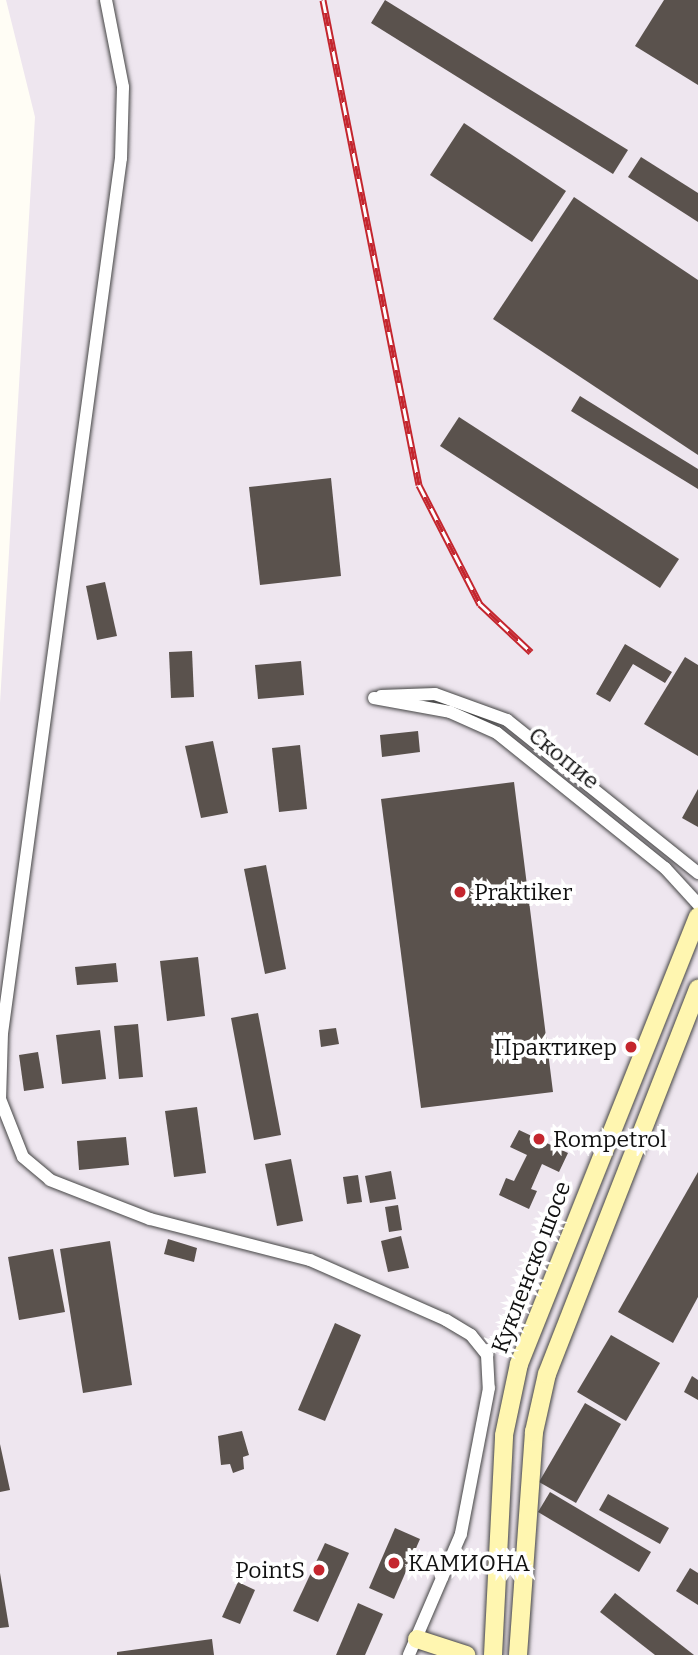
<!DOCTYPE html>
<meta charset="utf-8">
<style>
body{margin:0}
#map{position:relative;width:698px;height:1655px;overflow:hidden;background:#fffdf5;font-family:Bitter,serif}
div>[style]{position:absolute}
.industrial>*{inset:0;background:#eee6ef}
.building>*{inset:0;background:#5a524d}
.roads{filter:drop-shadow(0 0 2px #444) drop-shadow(0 0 2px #444)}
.minor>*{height:12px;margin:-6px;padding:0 6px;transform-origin:6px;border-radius:6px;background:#fff}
.secondary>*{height:18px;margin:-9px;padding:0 9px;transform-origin:9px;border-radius:9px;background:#fff6b0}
.rail>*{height:7px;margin-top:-3.5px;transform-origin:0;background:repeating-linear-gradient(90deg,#fff 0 13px,#c4262e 0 26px);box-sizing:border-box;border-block:2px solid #c4262e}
.dots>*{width:19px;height:19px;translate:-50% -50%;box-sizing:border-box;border:4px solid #fff;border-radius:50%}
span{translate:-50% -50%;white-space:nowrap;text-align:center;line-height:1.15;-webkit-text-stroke:7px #fff;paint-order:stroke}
.street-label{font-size:23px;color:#111}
.poi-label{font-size:23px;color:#111}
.left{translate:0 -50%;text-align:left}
.right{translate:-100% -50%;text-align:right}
</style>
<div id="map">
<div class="industrial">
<div style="clip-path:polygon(6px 0,698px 0,698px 1655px,0 1655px,0 703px,35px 117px)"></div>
</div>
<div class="building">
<div style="clip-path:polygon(385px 0,628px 150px,613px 174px,371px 23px)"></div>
<div style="clip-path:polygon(664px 0,698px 0,698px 85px,635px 46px)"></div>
<div style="clip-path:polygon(464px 123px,566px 191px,532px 242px,430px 175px)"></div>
<div style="clip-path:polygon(641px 157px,698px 193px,698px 222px,628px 177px)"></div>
<div style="clip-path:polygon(574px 197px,698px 280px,698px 455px,493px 319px)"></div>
<div style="clip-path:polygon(580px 396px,698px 469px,698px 489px,571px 411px)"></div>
<div style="clip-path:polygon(459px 417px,679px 559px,660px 588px,440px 446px)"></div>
<div style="clip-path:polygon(331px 478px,341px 576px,260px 585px,249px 487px)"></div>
<div style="clip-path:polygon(105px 582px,117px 636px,97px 640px,86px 586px)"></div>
<div style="clip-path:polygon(625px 644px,672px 672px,665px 683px,633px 664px,610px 702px,596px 694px)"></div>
<div style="clip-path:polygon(192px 651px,194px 697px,171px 698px,169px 652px)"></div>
<div style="clip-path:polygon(685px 657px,698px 665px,698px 756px,644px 724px)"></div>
<div style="clip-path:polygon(301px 661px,304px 695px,258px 699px,255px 665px)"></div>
<div style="clip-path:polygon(418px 731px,420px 752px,382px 757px,380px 735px)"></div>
<div style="clip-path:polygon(213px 741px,228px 813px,201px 818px,185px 746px)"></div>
<div style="clip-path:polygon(300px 745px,307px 809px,279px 812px,272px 748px)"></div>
<div style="clip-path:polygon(514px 782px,553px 1092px,421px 1108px,381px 799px)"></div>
<div style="clip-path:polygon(698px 789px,698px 827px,682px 818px)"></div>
<div style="clip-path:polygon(266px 865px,286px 969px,265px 974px,244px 869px)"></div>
<div style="clip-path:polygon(198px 957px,205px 1016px,167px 1021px,160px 961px)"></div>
<div style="clip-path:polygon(116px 963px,118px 982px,77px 985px,75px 967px)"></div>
<div style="clip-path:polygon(258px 1013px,281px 1135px,254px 1140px,231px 1018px)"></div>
<div style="clip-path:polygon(138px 1024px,143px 1077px,119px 1079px,114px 1026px)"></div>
<div style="clip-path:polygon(336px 1028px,339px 1044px,321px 1047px,319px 1030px)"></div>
<div style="clip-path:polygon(100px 1030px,106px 1079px,62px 1084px,56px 1035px)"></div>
<div style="clip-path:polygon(38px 1052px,44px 1088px,24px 1091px,19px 1055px)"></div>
<div style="clip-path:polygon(197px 1107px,206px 1173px,174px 1177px,165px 1111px)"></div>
<div style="clip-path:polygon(519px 1130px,568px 1153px,559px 1172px,542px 1164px,531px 1189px,537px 1191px,529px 1209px,499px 1195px,506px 1178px,514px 1181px,527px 1155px,510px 1147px)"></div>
<div style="clip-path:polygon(126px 1137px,129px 1165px,79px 1170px,77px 1141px)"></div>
<div style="clip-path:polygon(291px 1159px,303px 1221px,277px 1226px,265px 1164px)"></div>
<div style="clip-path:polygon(391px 1171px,396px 1199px,370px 1203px,365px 1176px)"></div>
<div style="clip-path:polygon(698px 1172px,698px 1297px,673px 1343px,618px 1312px)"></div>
<div style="clip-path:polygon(358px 1175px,362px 1202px,347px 1204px,343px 1177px)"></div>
<div style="clip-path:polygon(398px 1205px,402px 1230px,389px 1232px,385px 1207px)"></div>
<div style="clip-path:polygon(401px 1236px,409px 1268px,388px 1272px,381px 1241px)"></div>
<div style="clip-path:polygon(168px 1239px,197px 1248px,194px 1262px,164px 1254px)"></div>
<div style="clip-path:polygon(110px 1241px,132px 1385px,83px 1393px,60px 1249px)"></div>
<div style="clip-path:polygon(53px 1249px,65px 1312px,19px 1320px,8px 1257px)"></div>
<div style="clip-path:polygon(335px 1323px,361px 1335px,325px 1421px,298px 1410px)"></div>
<div style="clip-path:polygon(611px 1335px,660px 1363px,626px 1421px,577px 1392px)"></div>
<div style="clip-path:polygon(692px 1376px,698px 1380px,698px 1400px,684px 1392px)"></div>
<div style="clip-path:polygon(585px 1403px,621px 1424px,576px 1503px,539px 1482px)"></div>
<div style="clip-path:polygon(242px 1431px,249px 1455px,243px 1457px,244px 1469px,233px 1473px,230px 1464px,221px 1465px,218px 1436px)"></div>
<div style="clip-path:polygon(0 1444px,10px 1490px,0 1492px)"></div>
<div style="clip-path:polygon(550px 1492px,651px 1552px,639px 1572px,538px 1512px)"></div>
<div style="clip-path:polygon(608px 1494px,669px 1528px,660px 1544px,599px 1510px)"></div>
<div style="clip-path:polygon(395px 1528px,420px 1539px,394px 1599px,369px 1588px)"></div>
<div style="clip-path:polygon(325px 1543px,349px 1553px,318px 1622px,293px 1611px)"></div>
<div style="clip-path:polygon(690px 1568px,698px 1573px,698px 1605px,676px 1591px)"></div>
<div style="clip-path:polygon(0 1573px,9px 1627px,0 1628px)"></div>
<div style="clip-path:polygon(238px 1582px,255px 1590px,240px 1624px,222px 1617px)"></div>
<div style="clip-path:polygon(615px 1593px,694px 1655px,655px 1655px,600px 1612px)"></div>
<div style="clip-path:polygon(358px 1603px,383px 1614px,365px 1655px,336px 1655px)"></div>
<div style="clip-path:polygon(212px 1639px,214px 1655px,117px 1655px,117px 1652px)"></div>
</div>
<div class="roads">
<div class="minor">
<div style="left:106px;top:0;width:89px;rotate:78.9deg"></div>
<div style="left:123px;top:87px;width:71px;rotate:91.6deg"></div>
<div style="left:121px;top:158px;width:883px;rotate:97.74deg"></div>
<div style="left:2px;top:1033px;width:66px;rotate:91.7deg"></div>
<div style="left:0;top:1099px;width:62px;rotate:68.4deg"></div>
<div style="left:23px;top:1157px;width:35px;rotate:40deg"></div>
<div style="left:50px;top:1180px;width:107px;rotate:21.3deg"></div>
<div style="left:150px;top:1219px;width:165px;rotate:14.4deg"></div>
<div style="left:310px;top:1260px;width:149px;rotate:23.8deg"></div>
<div style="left:446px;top:1320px;width:29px;rotate:31deg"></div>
<div style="left:471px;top:1335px;width:26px;rotate:51deg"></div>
<div style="left:487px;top:1355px;width:33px;rotate:87deg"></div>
<div style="left:489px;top:1388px;width:149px;rotate:100.9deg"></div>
<div style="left:461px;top:1534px;width:132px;rotate:113.3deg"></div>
<div style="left:381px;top:696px;width:54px;rotate:-2.1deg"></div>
<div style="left:435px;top:694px;width:77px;rotate:19.9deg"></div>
<div style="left:507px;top:720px;width:245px;rotate:38.7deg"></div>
<div style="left:374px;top:698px;width:77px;rotate:10.4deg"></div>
<div style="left:450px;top:712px;width:51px;rotate:24.1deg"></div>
<div style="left:497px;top:733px;width:216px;rotate:38.8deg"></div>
<div style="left:665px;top:868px;width:49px;rotate:47.5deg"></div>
</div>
<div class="secondary">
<div style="left:417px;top:1639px;width:52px;rotate:18.1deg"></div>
<div style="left:493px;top:1655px;width:220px;rotate:-87.1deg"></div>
<div style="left:504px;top:1435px;width:73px;rotate:-78.1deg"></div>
<div style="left:519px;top:1364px;width:482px;rotate:-68.2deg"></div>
<div style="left:518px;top:1655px;width:224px;rotate:-85.9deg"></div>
<div style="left:534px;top:1432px;width:59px;rotate:-77.4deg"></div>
<div style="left:547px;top:1374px;width:414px;rotate:-68.6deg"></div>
</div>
</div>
<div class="rail">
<div style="left:323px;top:0;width:494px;rotate:78.8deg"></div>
<div style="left:419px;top:485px;width:134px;rotate:62.9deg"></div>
<div style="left:480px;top:604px;width:70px;rotate:43.3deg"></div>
</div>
<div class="dots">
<div style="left:460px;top:892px;background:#c4262e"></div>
<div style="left:631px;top:1047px;background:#c4262e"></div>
<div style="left:539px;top:1139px;background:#c4262e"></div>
<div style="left:394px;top:1563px;background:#c4262e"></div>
<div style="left:319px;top:1570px;background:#c4262e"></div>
</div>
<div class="street-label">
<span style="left:564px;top:758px;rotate:39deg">Скопие</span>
<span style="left:531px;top:1267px;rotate:-69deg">Кукленско шосе</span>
</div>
<div class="poi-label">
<span class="left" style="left:474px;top:892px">Praktiker</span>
<span class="right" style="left:617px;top:1047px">Практикер</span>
<span class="left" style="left:553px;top:1139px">Rompetrol</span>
<span class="left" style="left:408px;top:1563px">КАМИОНА</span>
<span class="right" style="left:305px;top:1570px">PointS</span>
</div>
</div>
